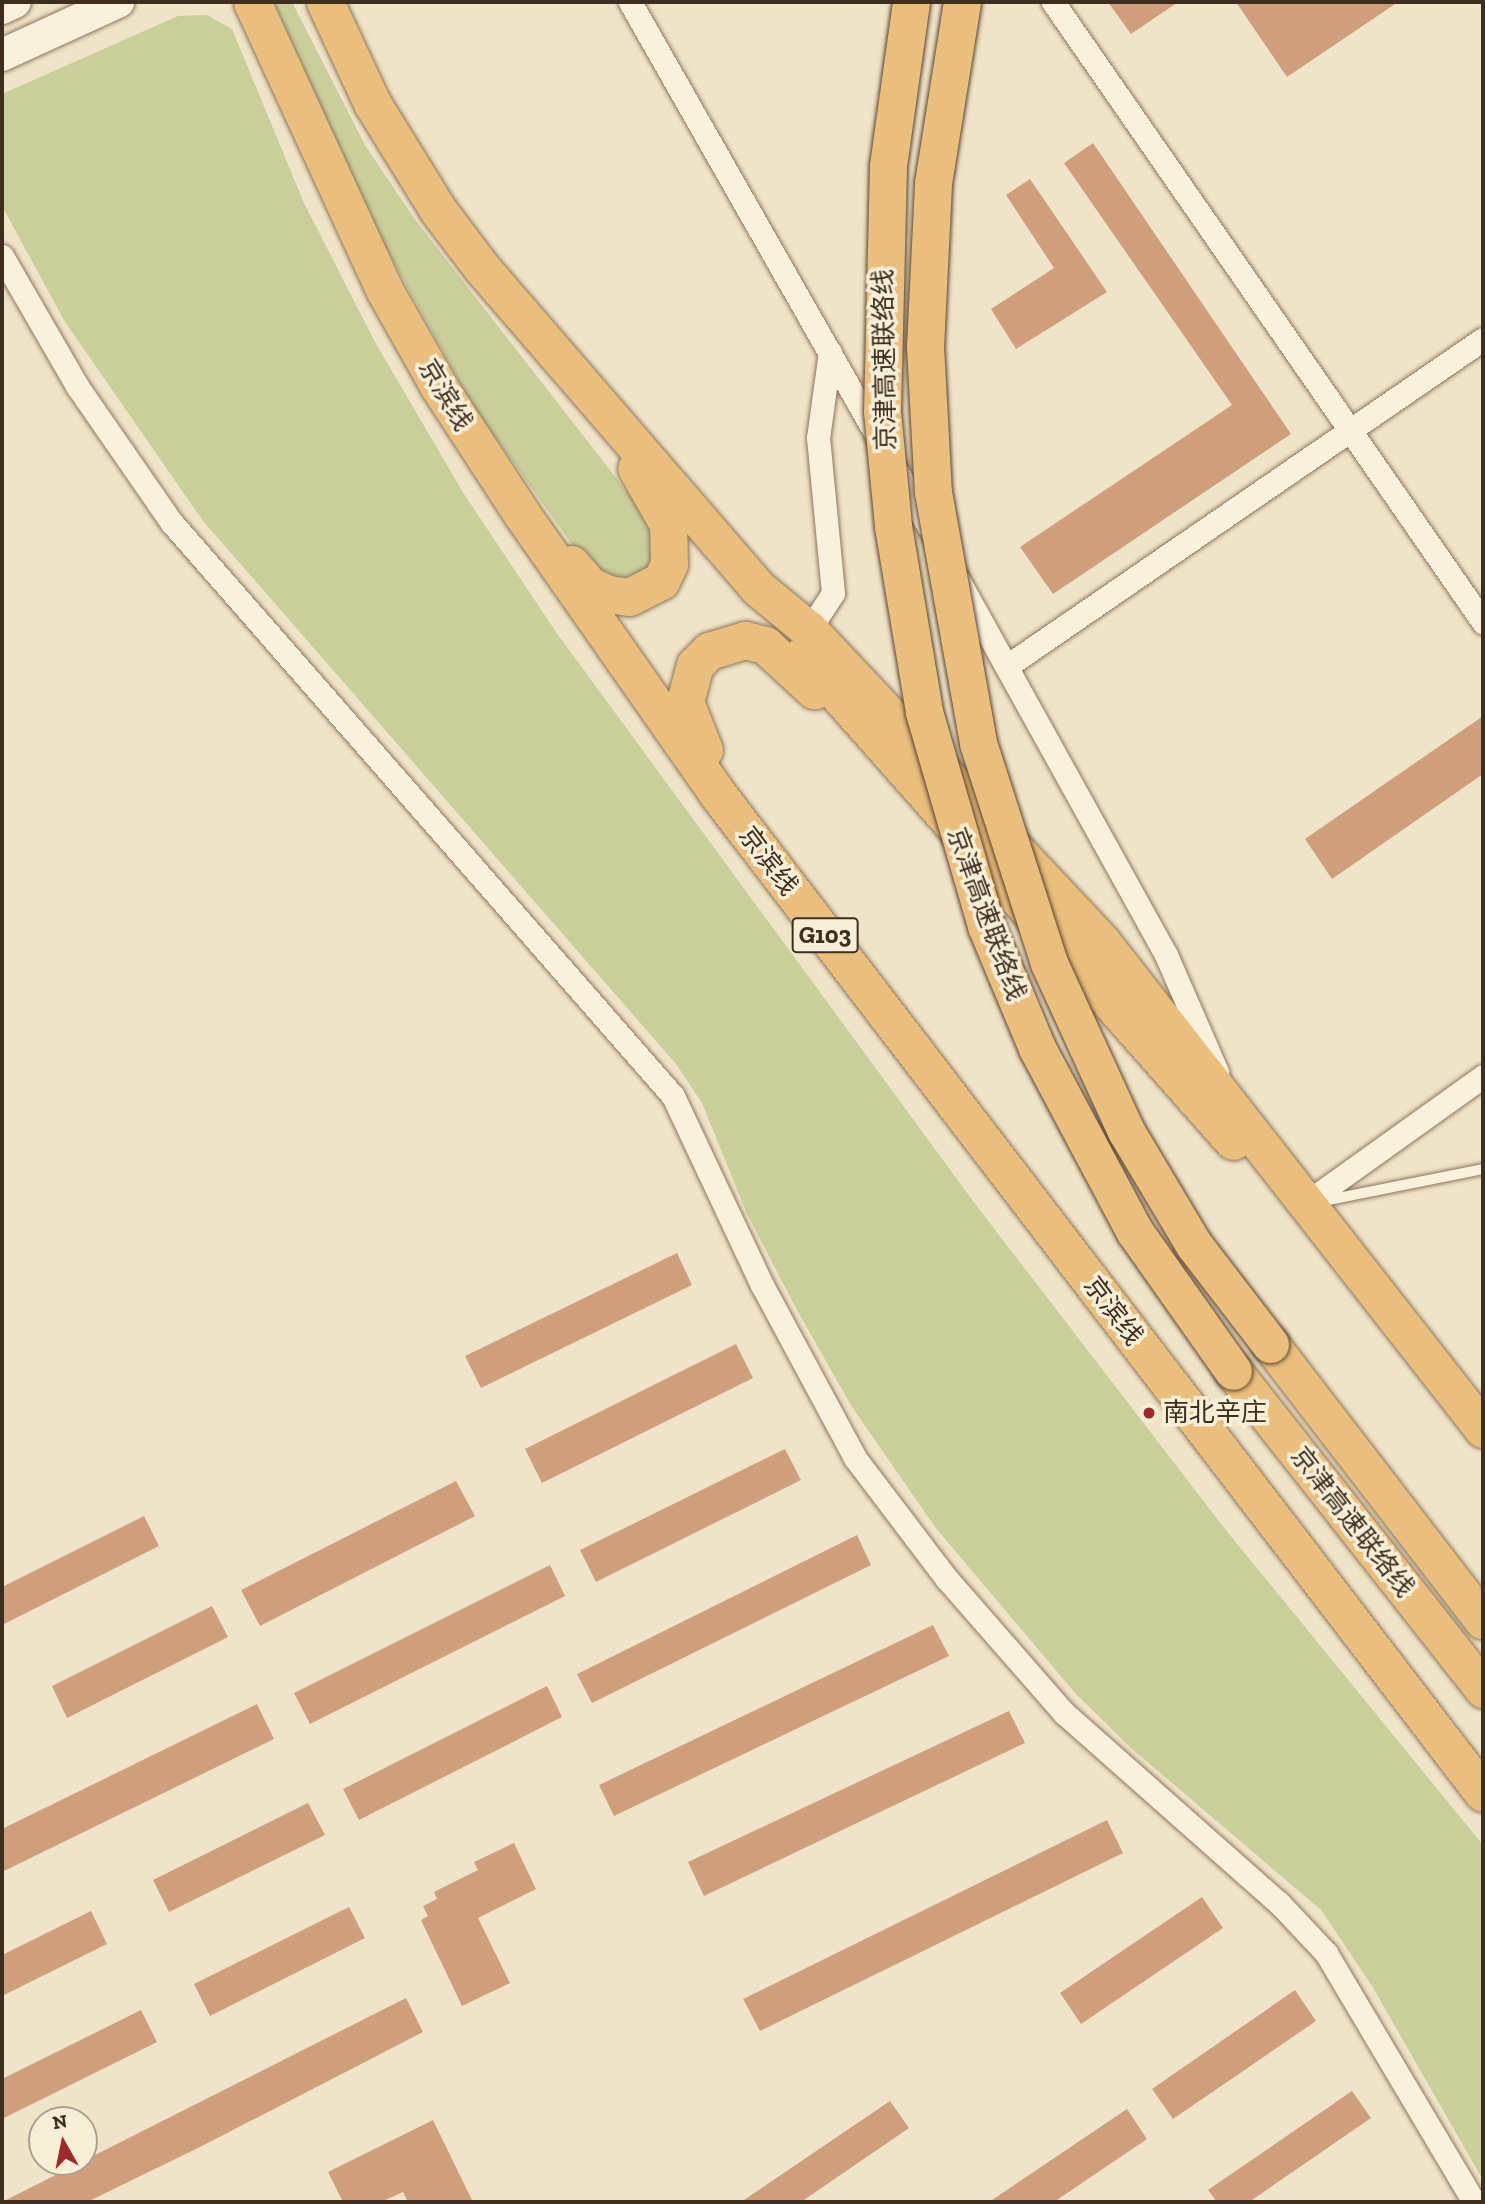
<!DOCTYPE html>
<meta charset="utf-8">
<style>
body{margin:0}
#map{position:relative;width:1485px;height:2204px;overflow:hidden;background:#f0e4c8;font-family:"Zilla Slab","Noto Sans SC",serif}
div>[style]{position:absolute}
.green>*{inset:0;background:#c9cf9b}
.building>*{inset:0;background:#cf9f7d}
.roads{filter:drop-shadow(0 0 2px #8d765c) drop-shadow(0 0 2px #8d765c)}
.service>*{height:10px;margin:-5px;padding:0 5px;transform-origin:5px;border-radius:5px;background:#faf1dc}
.minor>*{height:23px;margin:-11.5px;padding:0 11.5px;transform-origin:11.5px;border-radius:11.5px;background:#faf1dc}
.secondary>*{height:32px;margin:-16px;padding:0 16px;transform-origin:16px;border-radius:16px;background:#faf1dc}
.trunk>*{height:37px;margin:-18.5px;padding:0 18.5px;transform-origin:18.5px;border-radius:18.5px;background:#eabe7c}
.bridges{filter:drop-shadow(0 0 2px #5b4430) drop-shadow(0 0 2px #5b4430)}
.trunk-bridge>*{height:37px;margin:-18.5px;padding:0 18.5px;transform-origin:18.5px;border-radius:18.5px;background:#eabe7c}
.dots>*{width:19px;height:19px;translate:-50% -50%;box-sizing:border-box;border:4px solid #f7eed8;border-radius:50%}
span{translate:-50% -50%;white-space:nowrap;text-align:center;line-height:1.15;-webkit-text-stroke:7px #f7eed8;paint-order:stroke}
.shield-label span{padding:2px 5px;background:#f7eed8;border:2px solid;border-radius:5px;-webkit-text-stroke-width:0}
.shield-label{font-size:24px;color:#3d2e20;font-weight:700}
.street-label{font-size:26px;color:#3d2e20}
.poi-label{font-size:26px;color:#3d2e20}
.left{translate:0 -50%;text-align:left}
.frame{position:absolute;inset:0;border:4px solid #3d2e20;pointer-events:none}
.north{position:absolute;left:28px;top:2106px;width:70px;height:70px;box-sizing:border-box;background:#f7eed8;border:2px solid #ada18e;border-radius:50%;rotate:351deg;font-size:19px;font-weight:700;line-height:28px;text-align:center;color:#3d2e20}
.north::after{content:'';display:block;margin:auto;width:24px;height:32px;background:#9e2a2b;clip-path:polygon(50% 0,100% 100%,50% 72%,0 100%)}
</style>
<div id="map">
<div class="green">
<div style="clip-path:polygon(274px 2px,292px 2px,365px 145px,416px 221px,652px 524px,657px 541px,649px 568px,621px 583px,586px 564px,473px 406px,369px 217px)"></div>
<div style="clip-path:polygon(207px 15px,232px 29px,304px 203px,375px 342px,464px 494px,556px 632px,976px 1205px,1225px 1529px,1483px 1845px,1483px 2180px,1372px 1986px,1321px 1910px,1131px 1748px,1075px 1693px,935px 1527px,852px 1407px,798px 1312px,747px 1214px,702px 1103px,676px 1064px,203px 521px,65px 322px,2px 206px,2px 94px,178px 16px)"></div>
</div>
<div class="building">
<div style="clip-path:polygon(1108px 2px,1178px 2px,1131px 34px)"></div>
<div style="clip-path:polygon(1236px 2px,1398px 2px,1287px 77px)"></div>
<div style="clip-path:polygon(1093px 143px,1291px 434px,1053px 594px,1020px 547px,1232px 405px,1064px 163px)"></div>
<div style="clip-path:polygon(1030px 179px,1107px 292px,1016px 349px,991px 309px,1054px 268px,1006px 195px)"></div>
<div style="clip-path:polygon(1483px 716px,1483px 774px,1332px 879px,1305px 839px)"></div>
<div style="clip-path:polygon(677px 1253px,692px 1285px,481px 1388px,465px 1356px)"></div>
<div style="clip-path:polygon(736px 1344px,753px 1378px,542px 1483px,525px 1449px)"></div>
<div style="clip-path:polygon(785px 1449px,801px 1480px,596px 1582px,580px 1550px)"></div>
<div style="clip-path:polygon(456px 1481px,475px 1516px,260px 1626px,241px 1590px)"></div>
<div style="clip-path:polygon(144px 1516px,159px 1546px,2px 1625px,2px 1587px)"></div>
<div style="clip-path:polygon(857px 1535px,871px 1565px,592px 1703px,577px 1674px)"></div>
<div style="clip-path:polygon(550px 1565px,565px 1596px,310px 1724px,294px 1693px)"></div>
<div style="clip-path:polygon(212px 1606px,228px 1637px,67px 1718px,52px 1686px)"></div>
<div style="clip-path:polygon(933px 1625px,949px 1656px,614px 1816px,599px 1785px)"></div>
<div style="clip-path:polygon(547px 1686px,562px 1717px,359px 1820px,343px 1789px)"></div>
<div style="clip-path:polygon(257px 1704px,274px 1739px,2px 1872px,2px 1829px)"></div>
<div style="clip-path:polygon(1009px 1711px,1025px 1743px,704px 1896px,688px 1862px)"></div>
<div style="clip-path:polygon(308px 1803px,325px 1835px,169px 1912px,153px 1880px)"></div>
<div style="clip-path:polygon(1107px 1820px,1123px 1853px,760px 2031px,743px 1999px)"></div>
<div style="clip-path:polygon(514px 1843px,536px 1889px,478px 1918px,510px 1983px,462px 2006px,421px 1920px,428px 1916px,423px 1906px,437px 1899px,434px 1892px,478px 1870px,474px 1862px)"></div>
<div style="clip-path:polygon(1202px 1897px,1223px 1928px,1081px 2024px,1060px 1993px)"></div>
<div style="clip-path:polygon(349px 1907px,365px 1938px,210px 2016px,194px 1984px)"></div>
<div style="clip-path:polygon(91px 1911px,107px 1944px,2px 1996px,2px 1955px)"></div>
<div style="clip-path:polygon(1295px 1990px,1316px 2021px,1173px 2119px,1152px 2089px)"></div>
<div style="clip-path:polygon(406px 1998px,423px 2032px,200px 2147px,87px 2202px,2px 2202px)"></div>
<div style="clip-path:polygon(141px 2010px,157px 2042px,2px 2119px,2px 2079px)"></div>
<div style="clip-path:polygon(1352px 2091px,1371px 2118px,1249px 2202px,1217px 2202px,1208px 2190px)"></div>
<div style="clip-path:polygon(890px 2101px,909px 2128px,801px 2202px,741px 2202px)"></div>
<div style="clip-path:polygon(1127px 2109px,1147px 2139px,1054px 2202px,989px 2202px)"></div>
<div style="clip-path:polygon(433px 2120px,473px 2202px,408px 2202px,403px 2192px,381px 2202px,343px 2202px,328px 2172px)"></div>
</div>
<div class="roads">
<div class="service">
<div style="left:1318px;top:1202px;width:168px;rotate:-11.3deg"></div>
</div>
<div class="minor">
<div style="left:630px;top:2px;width:609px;rotate:60.36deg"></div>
<div style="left:1053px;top:2px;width:755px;rotate:55.26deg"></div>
<div style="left:2px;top:256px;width:150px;rotate:60deg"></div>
<div style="left:77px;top:386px;width:167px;rotate:55.3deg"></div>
<div style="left:172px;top:523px;width:761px;rotate:48.84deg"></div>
<div style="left:673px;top:1096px;width:209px;rotate:64.8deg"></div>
<div style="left:762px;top:1285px;width:196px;rotate:61.7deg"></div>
<div style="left:855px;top:1458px;width:152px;rotate:52.8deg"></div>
<div style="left:947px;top:1579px;width:178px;rotate:48.9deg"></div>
<div style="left:1064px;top:1713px;width:287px;rotate:41.5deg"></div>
<div style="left:1279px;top:1903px;width:69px;rotate:46.8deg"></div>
<div style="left:1326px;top:1953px;width:290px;rotate:59.3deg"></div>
<div style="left:956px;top:576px;width:433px;rotate:61deg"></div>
<div style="left:1166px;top:955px;width:128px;rotate:66.4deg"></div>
<div style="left:809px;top:630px;width:44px;rotate:-57deg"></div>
<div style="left:833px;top:593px;width:156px;rotate:-95.5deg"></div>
<div style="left:818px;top:438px;width:87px;rotate:-82.1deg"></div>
<div style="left:1007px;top:666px;width:577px;rotate:-34.49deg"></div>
<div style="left:1303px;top:1205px;width:221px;rotate:-35.6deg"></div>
</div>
<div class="secondary">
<div style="left:2px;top:8px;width:14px;rotate:-25deg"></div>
<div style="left:2px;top:55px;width:128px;rotate:-24.6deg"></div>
</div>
<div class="trunk">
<div style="left:252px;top:2px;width:318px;rotate:65.3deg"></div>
<div style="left:385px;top:291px;width:110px;rotate:60.6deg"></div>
<div style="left:439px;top:387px;width:150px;rotate:56.9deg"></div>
<div style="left:521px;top:513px;width:340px;rotate:55deg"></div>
<div style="left:716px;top:792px;width:1261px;rotate:52.54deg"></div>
<div style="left:325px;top:2px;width:111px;rotate:65deg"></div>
<div style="left:372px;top:103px;width:126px;rotate:58.3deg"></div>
<div style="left:438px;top:210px;width:71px;rotate:53deg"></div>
<div style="left:481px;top:267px;width:424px;rotate:49.2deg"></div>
<div style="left:758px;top:588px;width:66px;rotate:39.5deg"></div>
<div style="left:809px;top:630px;width:427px;rotate:46.8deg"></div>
<div style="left:1101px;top:941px;width:620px;rotate:51.95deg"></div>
<div style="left:571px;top:564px;width:28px;rotate:49deg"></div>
<div style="left:589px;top:585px;width:21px;rotate:25deg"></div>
<div style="left:608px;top:594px;width:21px;rotate:8deg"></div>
<div style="left:629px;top:597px;width:36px;rotate:-27deg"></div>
<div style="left:661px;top:581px;width:19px;rotate:-65deg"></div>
<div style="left:669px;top:564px;width:40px;rotate:-91.4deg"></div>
<div style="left:668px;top:524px;width:64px;rotate:-119.7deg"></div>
<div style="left:803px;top:655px;width:649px;rotate:48.5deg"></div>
<div style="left:704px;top:750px;width:52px;rotate:-111.6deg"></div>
<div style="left:685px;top:702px;width:38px;rotate:-75deg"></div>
<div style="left:695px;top:665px;width:20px;rotate:-45deg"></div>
<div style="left:709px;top:651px;width:38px;rotate:-17deg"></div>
<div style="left:745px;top:640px;width:21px;rotate:14deg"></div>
<div style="left:765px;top:645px;width:67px;rotate:42.6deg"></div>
<div style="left:1270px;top:1344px;width:349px;rotate:52.4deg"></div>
<div style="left:1233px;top:1371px;width:405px;rotate:51.8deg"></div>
</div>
</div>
<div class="bridges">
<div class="trunk-bridge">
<div style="left:911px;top:2px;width:166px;rotate:98deg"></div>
<div style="left:888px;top:166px;width:245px;rotate:91.4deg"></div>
<div style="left:882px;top:411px;width:116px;rotate:84.5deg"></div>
<div style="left:893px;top:526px;width:189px;rotate:80.5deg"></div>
<div style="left:924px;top:712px;width:223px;rotate:73.8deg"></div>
<div style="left:986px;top:926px;width:132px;rotate:67.3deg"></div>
<div style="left:1037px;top:1048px;width:208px;rotate:62deg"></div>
<div style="left:1135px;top:1232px;width:170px;rotate:54.8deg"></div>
<div style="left:962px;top:2px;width:184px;rotate:99.1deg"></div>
<div style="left:933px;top:184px;width:162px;rotate:92.8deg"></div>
<div style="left:925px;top:346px;width:146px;rotate:86.9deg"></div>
<div style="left:933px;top:492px;width:255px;rotate:79.8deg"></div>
<div style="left:978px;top:743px;width:231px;rotate:72.1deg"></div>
<div style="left:1049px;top:963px;width:185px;rotate:65.4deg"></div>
<div style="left:1126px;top:1131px;width:133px;rotate:59.2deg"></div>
<div style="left:1194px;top:1245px;width:125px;rotate:52.5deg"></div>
</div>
</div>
<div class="dots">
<div style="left:1149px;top:1413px;background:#9e2a2b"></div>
</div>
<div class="shield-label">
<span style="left:825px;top:935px">G103</span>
</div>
<div class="street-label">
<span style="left:885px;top:360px;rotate:-91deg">京津高速联络线</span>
<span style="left:445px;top:395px;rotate:59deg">京滨线</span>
<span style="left:768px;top:861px;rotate:53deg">京滨线</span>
<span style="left:986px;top:914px;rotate:70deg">京津高速联络线</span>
<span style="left:1113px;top:1311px;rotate:53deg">京滨线</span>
<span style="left:1352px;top:1522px;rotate:52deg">京津高速联络线</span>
</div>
<div class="poi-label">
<span class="left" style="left:1163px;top:1413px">南北辛庄</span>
</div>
<div class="frame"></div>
<div class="north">N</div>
</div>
